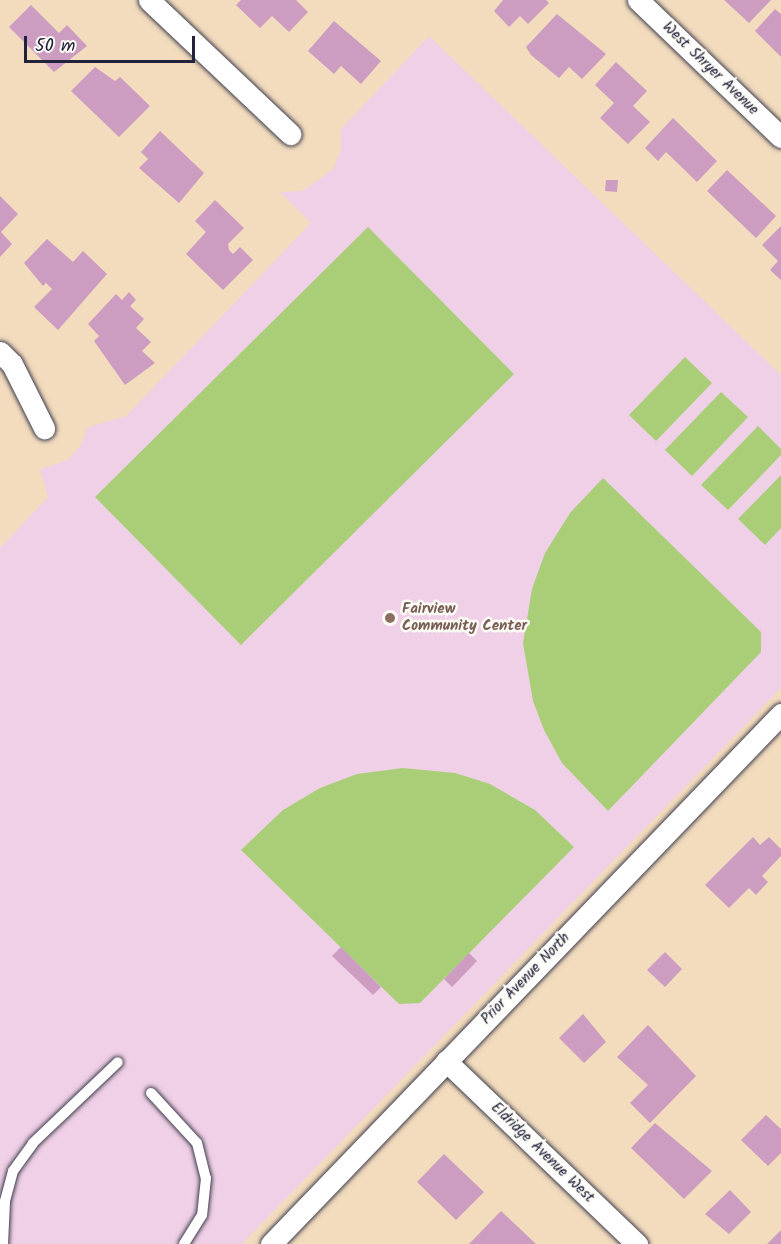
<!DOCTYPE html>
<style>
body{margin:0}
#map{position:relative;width:781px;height:1244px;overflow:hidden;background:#f2dcbd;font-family:Kalam,sans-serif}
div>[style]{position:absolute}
.built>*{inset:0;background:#efd0e6}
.green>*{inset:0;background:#aace77}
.building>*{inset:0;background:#cd9cc1}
.roads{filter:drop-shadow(0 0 2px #413e4e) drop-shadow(0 0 2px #413e4e)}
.service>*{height:10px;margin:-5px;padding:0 5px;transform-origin:5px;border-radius:5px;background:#fff}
.minor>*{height:21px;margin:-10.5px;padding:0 10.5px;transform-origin:10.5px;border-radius:10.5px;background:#fff}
.dots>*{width:16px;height:16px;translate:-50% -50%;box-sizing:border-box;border:3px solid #fdfcf7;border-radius:50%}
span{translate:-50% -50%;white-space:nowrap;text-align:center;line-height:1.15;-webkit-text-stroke:5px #fdfcf7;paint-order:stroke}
.street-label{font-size:15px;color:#22223b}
.education-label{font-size:15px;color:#785e54;font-weight:700}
.left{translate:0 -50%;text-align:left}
.scale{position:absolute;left:24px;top:36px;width:171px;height:27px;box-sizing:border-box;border:3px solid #22223b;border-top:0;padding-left:8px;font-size:18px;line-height:21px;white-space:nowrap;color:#22223b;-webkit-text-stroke:4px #fdfcf7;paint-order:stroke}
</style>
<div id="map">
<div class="built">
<div style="clip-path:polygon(429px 36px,781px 375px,781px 688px,242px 1244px,0 1244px,0 548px,48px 497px,40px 469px,68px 460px,81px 445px,88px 427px,126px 416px,311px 223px,280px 192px,303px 191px,333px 169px,341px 150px,341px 129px)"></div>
</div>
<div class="green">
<div style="clip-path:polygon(368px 227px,514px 374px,241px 645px,95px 497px)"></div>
<div style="clip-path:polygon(685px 357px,712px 383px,656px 441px,629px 415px)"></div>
<div style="clip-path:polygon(721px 392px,748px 417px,692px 476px,665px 450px)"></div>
<div style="clip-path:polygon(758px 426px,781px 449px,781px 455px,728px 510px,701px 485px)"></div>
<div style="clip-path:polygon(781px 475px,781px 528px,765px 545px,738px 519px)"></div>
<div style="clip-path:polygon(603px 478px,761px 632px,761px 652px,608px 811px,562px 763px,544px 730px,533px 701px,523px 643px,532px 589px,545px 553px,570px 513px)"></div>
<div style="clip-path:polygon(403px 768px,455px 773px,490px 784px,535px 810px,574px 847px,420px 1003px,399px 1004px,241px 850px,283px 810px,320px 788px,357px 774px)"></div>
</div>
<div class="building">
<div style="clip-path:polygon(241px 0,296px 0,308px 12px,289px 32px,272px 16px,260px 28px,236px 5px)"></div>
<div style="clip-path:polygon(503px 0,546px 0,549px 3px,528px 24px,520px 16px,509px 27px,494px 11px)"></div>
<div style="clip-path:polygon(724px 0,771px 0,749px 23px)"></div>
<div style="clip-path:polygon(31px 5px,59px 33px,67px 25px,87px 46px,54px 72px,9px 27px)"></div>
<div style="clip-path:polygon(775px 9px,781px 14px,781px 57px,755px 31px)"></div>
<div style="clip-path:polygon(557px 14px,606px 54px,582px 79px,569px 67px,559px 78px,531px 55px,526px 47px)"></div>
<div style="clip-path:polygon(334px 21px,381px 61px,361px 84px,341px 66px,334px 74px,308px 51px)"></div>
<div style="clip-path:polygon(616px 62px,647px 91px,633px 106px,650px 122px,628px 144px,600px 118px,614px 103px,595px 85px)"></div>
<div style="clip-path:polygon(95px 67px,115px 81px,120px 77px,150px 106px,119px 137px,71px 91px)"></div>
<div style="clip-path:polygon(673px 118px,717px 161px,697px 182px,666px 152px,658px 161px,645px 148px)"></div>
<div style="clip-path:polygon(160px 131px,204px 173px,179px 203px,139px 168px,148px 159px,141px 152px)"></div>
<div style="clip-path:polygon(727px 170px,776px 216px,756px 238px,707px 191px)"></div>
<div style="clip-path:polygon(606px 180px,618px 180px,617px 192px,605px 191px)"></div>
<div style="clip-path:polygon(0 196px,18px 214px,1px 232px,12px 244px,0 257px)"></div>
<div style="clip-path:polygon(215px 200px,244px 228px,228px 244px,229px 250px,233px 254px,240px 247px,253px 260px,223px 290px,186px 254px,206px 232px,195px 221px)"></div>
<div style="clip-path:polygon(781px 226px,781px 280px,770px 270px,778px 261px,762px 245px)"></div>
<div style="clip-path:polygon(47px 239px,73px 262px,83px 251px,107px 274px,58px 330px,34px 307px,52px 289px,46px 283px,43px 286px,24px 263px)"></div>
<div style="clip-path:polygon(129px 292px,136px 300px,130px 306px,144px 319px,136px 328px,151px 342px,142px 351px,155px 363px,125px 385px,94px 341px,99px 336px,88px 324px,116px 294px,122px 300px)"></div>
<div style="clip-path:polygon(753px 837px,760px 845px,769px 837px,781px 849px,781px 856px,762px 876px,768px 882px,756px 895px,749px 888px,729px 908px,705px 885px)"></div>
<div style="clip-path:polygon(341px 947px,381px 987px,373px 995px,332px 956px)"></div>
<div style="clip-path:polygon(665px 952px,682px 969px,665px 987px,647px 970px)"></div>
<div style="clip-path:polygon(469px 953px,477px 961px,452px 987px,444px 979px)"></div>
<div style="clip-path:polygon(583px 1014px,606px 1042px,584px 1063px,559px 1038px)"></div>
<div style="clip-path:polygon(648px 1025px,696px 1076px,650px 1123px,630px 1103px,648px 1085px,617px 1057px)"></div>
<div style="clip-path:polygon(766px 1115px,781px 1129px,781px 1153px,768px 1166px,741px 1140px)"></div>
<div style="clip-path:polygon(655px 1123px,712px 1171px,684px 1199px,631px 1148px)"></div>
<div style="clip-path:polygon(444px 1154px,484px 1192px,456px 1220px,417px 1182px)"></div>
<div style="clip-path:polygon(730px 1190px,751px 1212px,729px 1234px,705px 1214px)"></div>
<div style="clip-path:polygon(501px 1211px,536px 1244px,469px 1244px)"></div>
<div style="clip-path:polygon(781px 1230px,781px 1244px,767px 1244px)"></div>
</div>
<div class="roads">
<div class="service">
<div style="left:151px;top:1093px;width:68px;rotate:47.4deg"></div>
<div style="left:197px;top:1143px;width:36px;rotate:76deg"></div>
<div style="left:206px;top:1178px;width:37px;rotate:96deg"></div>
<div style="left:202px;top:1215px;width:34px;rotate:122deg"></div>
<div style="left:3px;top:1244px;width:43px;rotate:-87.3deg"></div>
<div style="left:5px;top:1201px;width:31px;rotate:-75deg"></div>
<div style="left:13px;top:1171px;width:34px;rotate:-54deg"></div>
<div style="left:33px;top:1143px;width:117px;rotate:-43.6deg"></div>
</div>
<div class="minor">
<div style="left:149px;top:0;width:195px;rotate:43.5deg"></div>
<div style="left:638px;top:0;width:198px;rotate:43.8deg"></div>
<div style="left:0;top:352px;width:17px;rotate:45deg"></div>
<div style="left:12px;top:364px;width:72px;rotate:63.4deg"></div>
<div style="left:446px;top:1061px;width:265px;rotate:43.8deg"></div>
<div style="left:271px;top:1244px;width:736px;rotate:-46.1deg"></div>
</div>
</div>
<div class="dots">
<div style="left:390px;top:618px;background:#8d6e63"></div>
</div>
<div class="street-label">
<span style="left:710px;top:69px;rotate:44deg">West Shryer Avenue</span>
<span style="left:526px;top:979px;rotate:-46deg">Prior Avenue North</span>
<span style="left:542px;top:1153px;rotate:44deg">Eldridge Avenue West</span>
</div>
<div class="education-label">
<span class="left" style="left:402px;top:618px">Fairview<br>Community Center</span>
</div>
<div class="scale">50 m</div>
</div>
